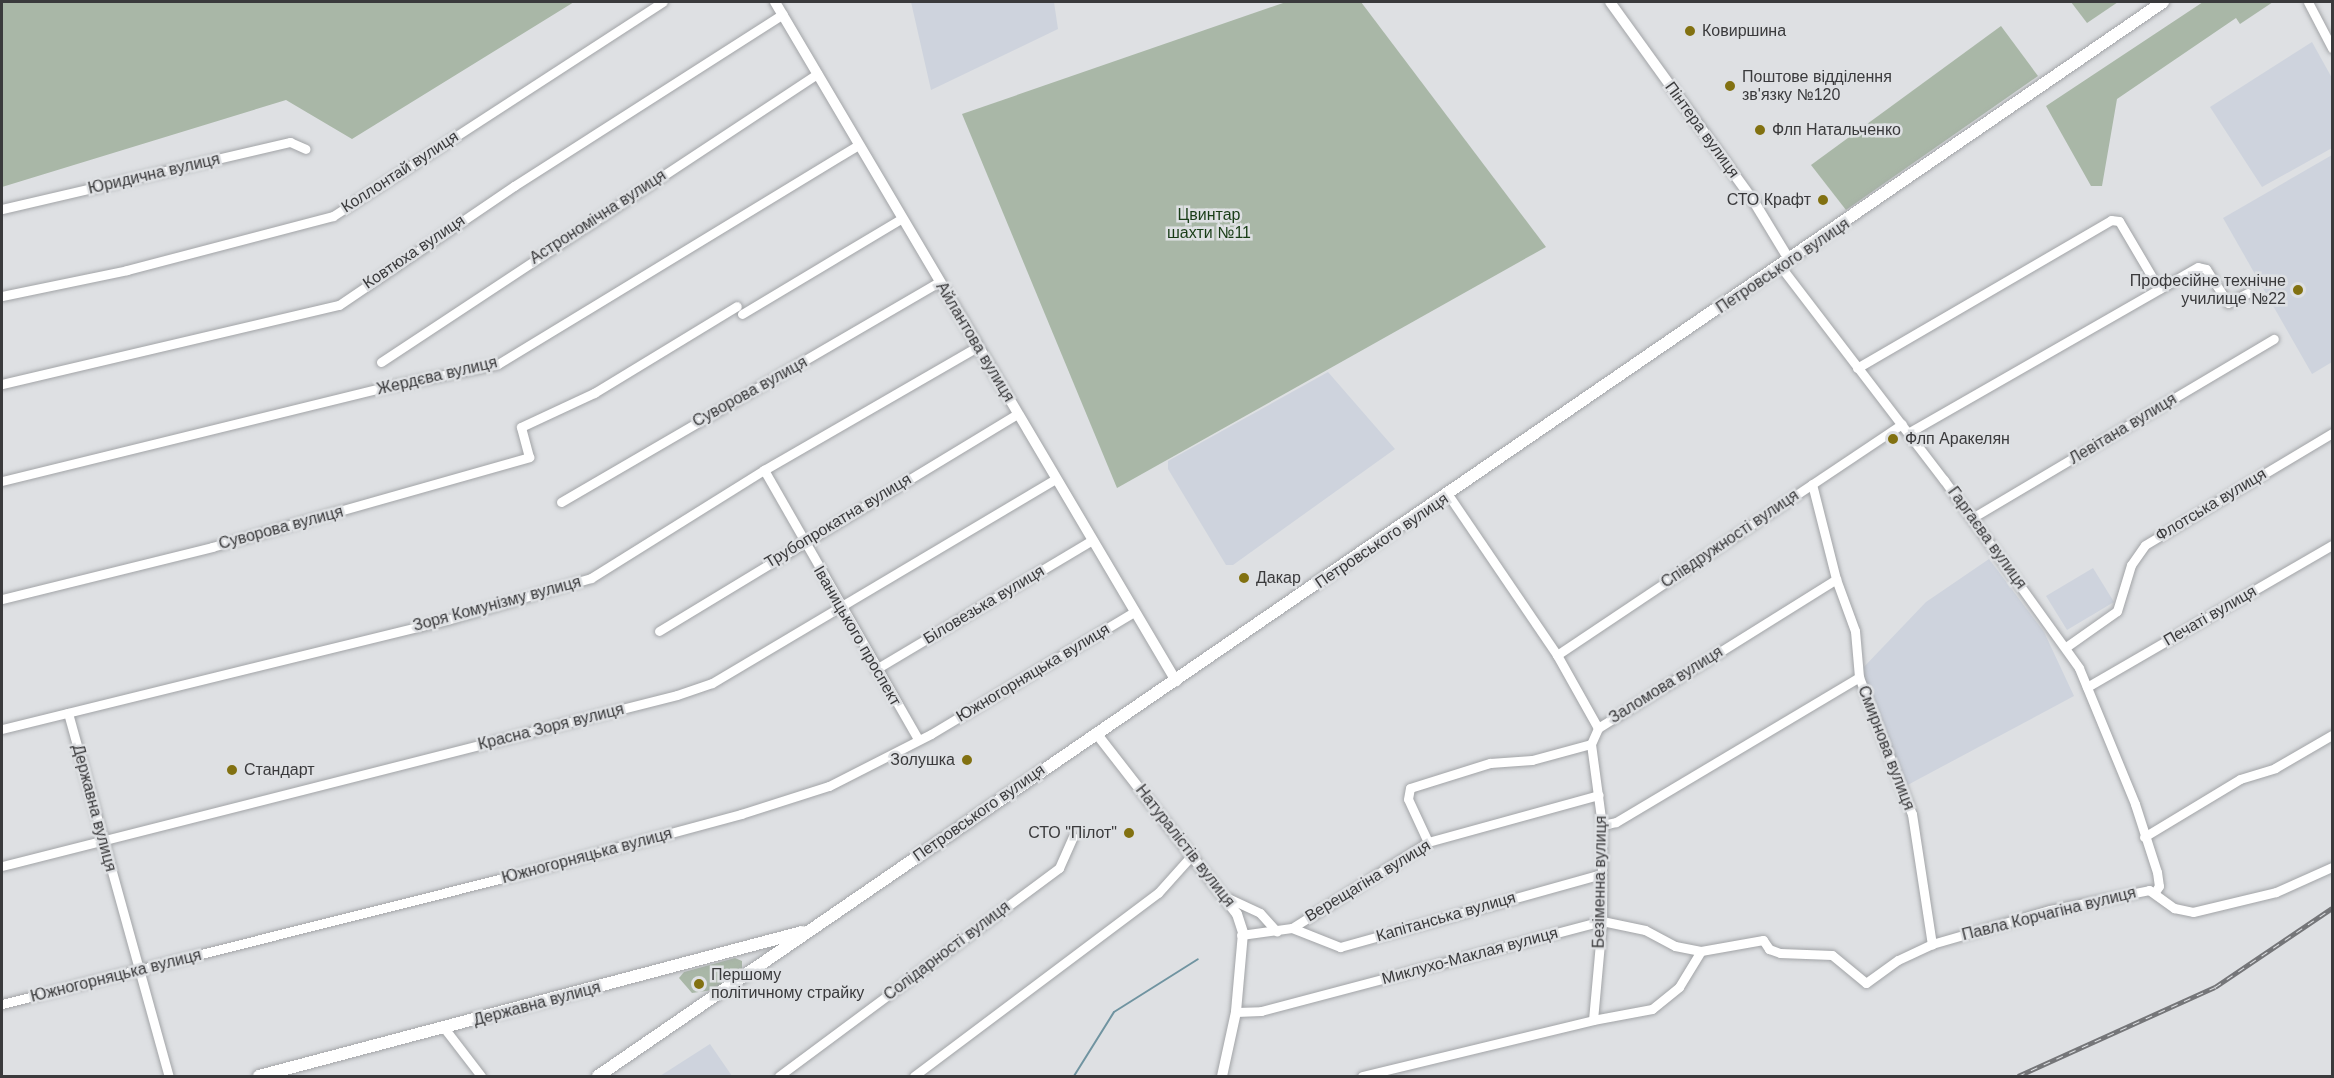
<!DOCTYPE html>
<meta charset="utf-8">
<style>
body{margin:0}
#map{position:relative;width:2334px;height:1078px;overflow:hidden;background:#dee0e3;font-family:Arial,sans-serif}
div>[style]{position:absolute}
.built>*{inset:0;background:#ced3dd}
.green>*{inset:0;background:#a9b7a7}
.stream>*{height:2px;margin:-1px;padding:0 1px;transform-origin:1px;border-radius:1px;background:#7094a1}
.roads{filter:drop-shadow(0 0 2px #a2a4a7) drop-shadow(0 0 2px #a2a4a7)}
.minor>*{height:9px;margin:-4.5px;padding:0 4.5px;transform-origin:4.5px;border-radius:4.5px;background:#fff}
.tertiary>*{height:10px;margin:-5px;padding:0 5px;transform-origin:5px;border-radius:5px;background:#fff}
.secondary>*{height:12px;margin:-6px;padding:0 6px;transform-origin:6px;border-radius:6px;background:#fff}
.rail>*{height:4.5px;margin-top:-2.25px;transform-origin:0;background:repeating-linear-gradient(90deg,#dee0e3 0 7px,#757679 0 14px);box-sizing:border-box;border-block:2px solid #757679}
.dots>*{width:16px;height:16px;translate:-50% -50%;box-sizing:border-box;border:3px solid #dee0e3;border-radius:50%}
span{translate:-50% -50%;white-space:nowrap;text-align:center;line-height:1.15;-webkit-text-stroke:5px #dee0e3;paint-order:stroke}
.poi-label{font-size:16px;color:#3a3a3c}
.left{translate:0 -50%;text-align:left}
.right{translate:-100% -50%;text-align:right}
.street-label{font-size:16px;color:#3a3a3c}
.park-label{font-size:16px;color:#193d17}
.frame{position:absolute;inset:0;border:3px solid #3a3a3c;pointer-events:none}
</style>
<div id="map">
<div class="built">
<div style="clip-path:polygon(911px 2px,1054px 2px,1058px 29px,931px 90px)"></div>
<div style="clip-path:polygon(2312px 42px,2332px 78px,2332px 148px,2262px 187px,2210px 107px)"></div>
<div style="clip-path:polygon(2332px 155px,2332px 362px,2312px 374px,2223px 218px)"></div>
<div style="clip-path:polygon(1328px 372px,1395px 449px,1233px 565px,1226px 565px,1168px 469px,1168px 461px)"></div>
<div style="clip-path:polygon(1989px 559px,2044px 632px,2074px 696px,1902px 788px,1861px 670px,1926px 602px)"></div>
<div style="clip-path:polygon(2093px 568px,2114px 602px,2067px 630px,2046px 596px)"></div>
<div style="clip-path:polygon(710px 1044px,732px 1076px,660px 1076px)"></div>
</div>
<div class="green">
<div style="clip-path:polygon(2px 2px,574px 2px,352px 139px,286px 100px,2px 187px)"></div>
<div style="clip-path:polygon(1286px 2px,1361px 2px,1546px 247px,1117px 488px,962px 114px)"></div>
<div style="clip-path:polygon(2071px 2px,2118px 2px,2087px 23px)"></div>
<div style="clip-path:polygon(2203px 2px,2273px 2px,2240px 24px,2236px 18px,2117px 99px,2102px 186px,2091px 186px,2046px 106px)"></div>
<div style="clip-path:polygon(2001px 26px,2038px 76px,1846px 210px,1811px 165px)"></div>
<div style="clip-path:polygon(735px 958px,742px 961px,742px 970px,713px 990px,692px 993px,679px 978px,684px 972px)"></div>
</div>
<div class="stream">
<div style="left:1074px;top:1076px;width:75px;rotate:-58deg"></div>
<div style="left:1114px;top:1012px;width:99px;rotate:-32.2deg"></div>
</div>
<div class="roads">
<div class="minor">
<div style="left:2308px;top:2px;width:52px;rotate:62.4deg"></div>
<div style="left:2px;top:209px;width:296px;rotate:-13.1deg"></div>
<div style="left:290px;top:142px;width:17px;rotate:24deg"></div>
<div style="left:1781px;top:267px;width:268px;rotate:52.6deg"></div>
<div style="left:1944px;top:480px;width:231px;rotate:54.3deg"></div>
<div style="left:2079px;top:668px;width:147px;rotate:67.6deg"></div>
<div style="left:2135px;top:804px;width:71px;rotate:72.1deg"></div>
<div style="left:2157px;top:872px;width:14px;rotate:82deg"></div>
<div style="left:2159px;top:886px;width:7px;rotate:124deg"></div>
<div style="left:2px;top:296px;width:128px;rotate:-11.7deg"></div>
<div style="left:127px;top:270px;width:213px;rotate:-14.7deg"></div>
<div style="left:333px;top:216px;width:393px;rotate:-33deg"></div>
<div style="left:742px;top:314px;width:185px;rotate:-30.9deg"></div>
<div style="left:381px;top:362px;width:523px;rotate:-33.45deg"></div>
<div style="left:1857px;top:368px;width:294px;rotate:-30.2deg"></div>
<div style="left:2111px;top:220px;width:8px;rotate:7deg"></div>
<div style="left:2119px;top:221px;width:79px;rotate:59.5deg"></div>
<div style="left:2px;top:384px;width:346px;rotate:-13.2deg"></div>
<div style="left:339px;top:305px;width:212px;rotate:-34.2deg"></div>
<div style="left:514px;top:186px;width:319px;rotate:-32.6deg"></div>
<div style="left:1908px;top:433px;width:334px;rotate:-29.8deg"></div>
<div style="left:2198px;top:267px;width:8px;rotate:14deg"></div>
<div style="left:2206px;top:269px;width:40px;rotate:57.1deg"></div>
<div style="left:2228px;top:303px;width:22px;rotate:-27deg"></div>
<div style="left:764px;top:470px;width:308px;rotate:60.2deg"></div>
<div style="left:2px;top:481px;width:399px;rotate:-13.8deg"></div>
<div style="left:390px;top:386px;width:110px;rotate:-11.5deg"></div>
<div style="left:498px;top:364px;width:421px;rotate:-31.3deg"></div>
<div style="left:1812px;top:484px;width:98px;rotate:75.8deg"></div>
<div style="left:1836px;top:579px;width:55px;rotate:69.9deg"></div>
<div style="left:1855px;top:631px;width:46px;rotate:85deg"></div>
<div style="left:1859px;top:677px;width:147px;rotate:68.9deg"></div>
<div style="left:1912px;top:814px;width:132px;rotate:81.3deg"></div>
<div style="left:1449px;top:496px;width:192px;rotate:55.8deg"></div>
<div style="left:1557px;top:655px;width:84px;rotate:60.7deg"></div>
<div style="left:561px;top:502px;width:437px;rotate:-30.2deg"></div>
<div style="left:1972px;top:518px;width:351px;rotate:-30.7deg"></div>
<div style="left:2px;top:599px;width:216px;rotate:-13.9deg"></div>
<div style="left:212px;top:547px;width:330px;rotate:-15.8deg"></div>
<div style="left:529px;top:457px;width:31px;rotate:-105deg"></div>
<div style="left:521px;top:427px;width:81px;rotate:-25deg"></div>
<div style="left:594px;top:393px;width:167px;rotate:-31.3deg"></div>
<div style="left:659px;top:631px;width:419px;rotate:-31.2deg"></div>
<div style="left:2066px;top:647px;width:62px;rotate:-35.2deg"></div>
<div style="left:2117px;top:611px;width:48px;rotate:-73.1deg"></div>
<div style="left:2131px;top:565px;width:24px;rotate:-55deg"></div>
<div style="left:2145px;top:545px;width:218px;rotate:-30.9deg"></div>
<div style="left:1557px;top:655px;width:415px;rotate:-33.8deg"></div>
<div style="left:876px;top:669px;width:250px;rotate:-30.8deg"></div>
<div style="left:2087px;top:687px;width:283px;rotate:-30.1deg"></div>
<div style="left:68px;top:713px;width:377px;rotate:74.5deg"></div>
<div style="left:2px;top:729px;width:461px;rotate:-13.8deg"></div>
<div style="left:450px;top:619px;width:147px;rotate:-16.2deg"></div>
<div style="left:591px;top:578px;width:204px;rotate:-32deg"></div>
<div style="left:764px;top:470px;width:246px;rotate:-30deg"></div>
<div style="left:1591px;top:744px;width:82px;rotate:82.3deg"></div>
<div style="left:1602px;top:825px;width:96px;rotate:90deg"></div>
<div style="left:1602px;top:921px;width:99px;rotate:95.2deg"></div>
<div style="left:1602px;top:825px;width:14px;rotate:-12deg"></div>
<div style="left:1616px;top:822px;width:283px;rotate:-30.8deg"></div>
<div style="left:2144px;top:837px;width:112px;rotate:-31.1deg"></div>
<div style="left:2240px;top:779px;width:37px;rotate:-17deg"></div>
<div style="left:2275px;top:768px;width:66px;rotate:-30.1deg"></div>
<div style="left:1428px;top:842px;width:47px;rotate:-114.9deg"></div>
<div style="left:1408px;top:799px;width:11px;rotate:-80deg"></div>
<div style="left:1410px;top:788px;width:84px;rotate:-17.4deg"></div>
<div style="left:1490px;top:763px;width:42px;rotate:-4.1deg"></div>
<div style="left:1532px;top:760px;width:61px;rotate:-15.2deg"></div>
<div style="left:1591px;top:744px;width:17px;rotate:-66deg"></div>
<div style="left:1598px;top:728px;width:281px;rotate:-32deg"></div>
<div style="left:2px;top:866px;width:696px;rotate:-14.22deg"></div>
<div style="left:677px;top:695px;width:37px;rotate:-19deg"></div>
<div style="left:712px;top:683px;width:400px;rotate:-30.7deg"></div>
<div style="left:1228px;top:898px;width:35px;rotate:25deg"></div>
<div style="left:1260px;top:913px;width:25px;rotate:48deg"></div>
<div style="left:1292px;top:928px;width:52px;rotate:21.6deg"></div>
<div style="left:1340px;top:947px;width:272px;rotate:-15.6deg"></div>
<div style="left:1241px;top:935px;width:51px;rotate:-7.8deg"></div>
<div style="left:1292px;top:928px;width:161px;rotate:-32.3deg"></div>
<div style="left:1428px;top:842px;width:177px;rotate:-15.4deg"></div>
<div style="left:2px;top:1004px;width:533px;rotate:-14.11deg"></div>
<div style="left:519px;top:874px;width:230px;rotate:-15.1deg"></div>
<div style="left:741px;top:814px;width:92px;rotate:-17.7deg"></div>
<div style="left:829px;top:786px;width:114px;rotate:-27deg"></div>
<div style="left:931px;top:734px;width:237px;rotate:-31deg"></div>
<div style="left:1236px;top:1012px;width:25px;rotate:-2deg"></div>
<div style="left:1261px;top:1011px;width:353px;rotate:-14.8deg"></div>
<div style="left:1602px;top:921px;width:44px;rotate:11.8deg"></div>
<div style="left:1645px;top:930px;width:34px;rotate:28deg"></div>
<div style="left:1675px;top:946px;width:26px;rotate:11deg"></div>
<div style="left:445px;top:1029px;width:59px;rotate:52.5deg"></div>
<div style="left:779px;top:1076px;width:349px;rotate:-36.6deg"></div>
<div style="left:1059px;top:868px;width:34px;rotate:-66deg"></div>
<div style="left:914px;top:1076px;width:305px;rotate:-36.9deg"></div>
<div style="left:1158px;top:893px;width:52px;rotate:-48.1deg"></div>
<div style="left:1362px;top:1076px;width:238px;rotate:-13.6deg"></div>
<div style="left:1593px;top:1020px;width:60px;rotate:-10.6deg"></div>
<div style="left:1652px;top:1009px;width:35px;rotate:-39deg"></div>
<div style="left:1679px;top:987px;width:42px;rotate:-58.6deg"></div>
<div style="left:1701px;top:951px;width:63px;rotate:-10.1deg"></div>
<div style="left:1763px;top:940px;width:11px;rotate:56deg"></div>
<div style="left:1769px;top:949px;width:12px;rotate:20deg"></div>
<div style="left:1780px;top:953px;width:52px;rotate:2.2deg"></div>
<div style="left:1832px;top:955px;width:44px;rotate:39.5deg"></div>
<div style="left:1866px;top:983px;width:39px;rotate:-36deg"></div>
<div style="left:1898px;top:960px;width:38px;rotate:-25deg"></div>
<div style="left:1932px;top:944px;width:123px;rotate:-16.1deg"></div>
<div style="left:2050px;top:910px;width:101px;rotate:-11.4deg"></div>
<div style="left:2149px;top:890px;width:31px;rotate:36deg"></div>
<div style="left:2174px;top:908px;width:19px;rotate:12deg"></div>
<div style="left:2193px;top:912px;width:85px;rotate:-13.5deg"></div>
<div style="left:2276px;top:892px;width:61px;rotate:-24.1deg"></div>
</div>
<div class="tertiary">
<div style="left:775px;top:2px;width:789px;rotate:59.43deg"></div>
<div style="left:1610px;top:2px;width:244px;rotate:54.2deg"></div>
<div style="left:1753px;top:200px;width:71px;rotate:58.8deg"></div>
<div style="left:1096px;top:733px;width:229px;rotate:52.1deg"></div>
<div style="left:1237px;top:914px;width:20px;rotate:72deg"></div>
<div style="left:1243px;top:933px;width:79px;rotate:95.1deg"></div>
<div style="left:1236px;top:1012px;width:66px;rotate:102.3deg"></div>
</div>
<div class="secondary">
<div style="left:259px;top:1076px;width:562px;rotate:-14.85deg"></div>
<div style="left:598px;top:1076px;width:1898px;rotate:-34.46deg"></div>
</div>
</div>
<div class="rail">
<div style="left:2018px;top:1076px;width:216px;rotate:-24.3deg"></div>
<div style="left:2215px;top:987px;width:141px;rotate:-34deg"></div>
</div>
<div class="dots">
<div style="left:1690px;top:31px;background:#827111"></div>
<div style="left:1730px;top:86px;background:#827111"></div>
<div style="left:1760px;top:130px;background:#827111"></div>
<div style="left:1823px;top:200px;background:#827111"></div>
<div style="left:2298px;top:290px;background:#827111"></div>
<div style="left:1893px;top:439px;background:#827111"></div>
<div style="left:1244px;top:578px;background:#827111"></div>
<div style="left:967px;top:760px;background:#827111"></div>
<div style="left:232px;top:770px;background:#827111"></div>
<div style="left:1129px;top:833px;background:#827111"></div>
<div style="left:699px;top:984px;background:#827111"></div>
</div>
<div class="poi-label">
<span class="left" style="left:1702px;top:31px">Ковиршина</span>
<span class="left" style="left:1742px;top:86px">Поштове відділення<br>зв'язку №120</span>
<span class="left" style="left:1772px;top:130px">Флп Натальченко</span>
<span class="right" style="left:1811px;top:200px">СТО Крафт</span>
<span class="right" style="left:2286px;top:290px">Професійне технічне<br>училище №22</span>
<span class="left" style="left:1905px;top:439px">Флп Аракелян</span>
<span class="left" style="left:1256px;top:578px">Дакар</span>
<span class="right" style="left:955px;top:760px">Золушка</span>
<span class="left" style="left:244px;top:770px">Стандарт</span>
<span class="right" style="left:1117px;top:833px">СТО "Пілот"</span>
<span class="left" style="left:711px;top:984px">Першому<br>політичному страйку</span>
</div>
<div class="street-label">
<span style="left:1702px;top:130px;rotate:54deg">Пінтера вулиця</span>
<span style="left:400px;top:172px;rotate:-33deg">Коллонтай вулиця</span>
<span style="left:154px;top:174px;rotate:-13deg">Юридична вулиця</span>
<span style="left:598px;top:217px;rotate:-33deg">Астрономічна вулиця</span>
<span style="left:414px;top:252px;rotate:-34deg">Ковтюха вулиця</span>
<span style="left:1783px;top:266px;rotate:-34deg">Петровського вулиця</span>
<span style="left:975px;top:342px;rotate:59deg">Айлантова вулиця</span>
<span style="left:437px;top:376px;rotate:-13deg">Жердєва вулиця</span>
<span style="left:750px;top:392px;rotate:-29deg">Суворова вулиця</span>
<span style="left:2123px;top:429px;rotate:-31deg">Левітана вулиця</span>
<span style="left:2211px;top:505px;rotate:-31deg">Флотська вулиця</span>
<span style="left:838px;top:521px;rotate:-31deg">Трубопрокатна вулиця</span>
<span style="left:281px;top:528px;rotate:-15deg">Суворова вулиця</span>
<span style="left:1987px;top:538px;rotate:54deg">Гаргаєва вулиця</span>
<span style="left:1730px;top:539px;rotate:-34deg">Співдружності вулиця</span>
<span style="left:1382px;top:541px;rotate:-34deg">Петровського вулиця</span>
<span style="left:497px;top:604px;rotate:-15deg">Зоря Комунізму вулиця</span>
<span style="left:984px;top:605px;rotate:-31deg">Біловезька вулиця</span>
<span style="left:2210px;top:616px;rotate:-30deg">Печаті вулиця</span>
<span style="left:857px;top:636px;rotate:60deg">Іваницького проспект</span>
<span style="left:1033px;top:673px;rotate:-31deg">Южногорняцька вулиця</span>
<span style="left:1666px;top:685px;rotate:-32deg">Заломова вулиця</span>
<span style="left:551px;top:727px;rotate:-14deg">Красна Зоря вулиця</span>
<span style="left:1886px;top:748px;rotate:69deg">Смирнова вулиця</span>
<span style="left:94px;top:808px;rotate:75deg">Державна вулиця</span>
<span style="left:979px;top:813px;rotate:-35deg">Петровського вулиця</span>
<span style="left:1185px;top:846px;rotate:52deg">Натуралістів вулиця</span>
<span style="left:587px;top:856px;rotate:-15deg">Южногорняцька вулиця</span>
<span style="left:1368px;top:881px;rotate:-31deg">Верещагіна вулиця</span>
<span style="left:1600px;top:882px;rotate:-89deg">Безіменна вулиця</span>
<span style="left:2049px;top:914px;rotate:-14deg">Павла Корчагіна вулиця</span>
<span style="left:1446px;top:917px;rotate:-16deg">Капітанська вулиця</span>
<span style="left:947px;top:951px;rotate:-37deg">Солідарності вулиця</span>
<span style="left:1470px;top:956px;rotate:-15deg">Миклухо-Маклая вулиця</span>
<span style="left:116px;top:976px;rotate:-14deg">Южногорняцька вулиця</span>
<span style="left:537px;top:1004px;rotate:-15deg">Державна вулиця</span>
</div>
<div class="park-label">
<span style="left:1209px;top:224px">Цвинтар<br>шахти №11</span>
</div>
<div class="frame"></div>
</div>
